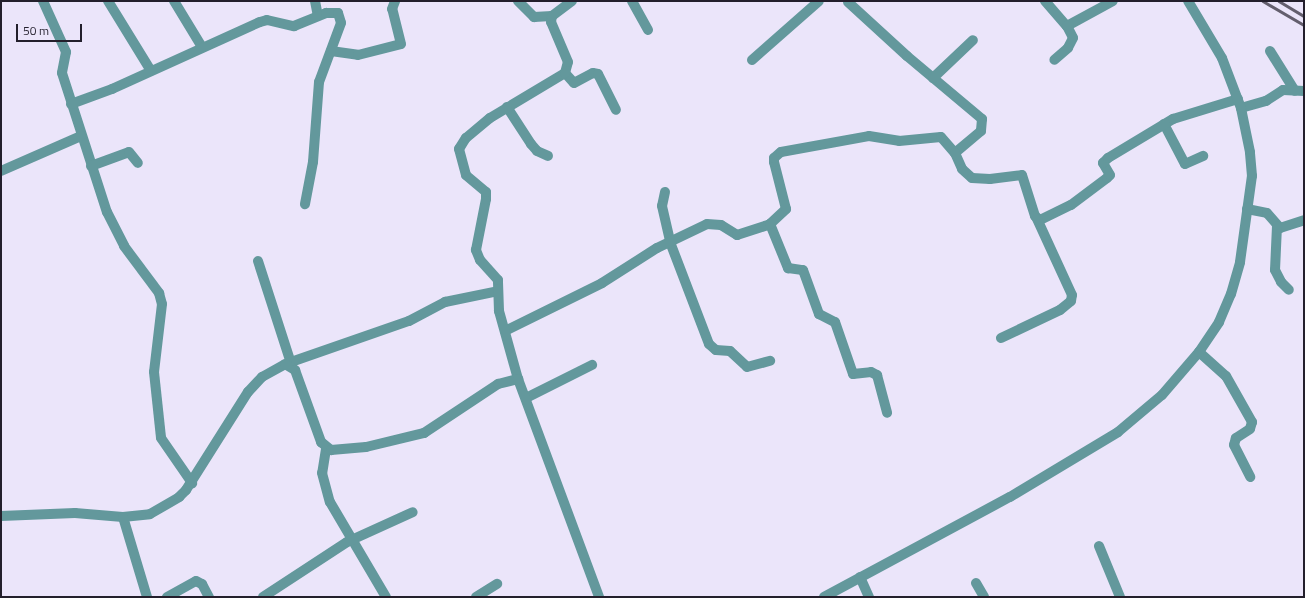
<!DOCTYPE html>
<style>
body{margin:0}
#map{position:relative;width:1305px;height:598px;overflow:hidden;background:#ebe5fa;font-family:"Titillium Web",sans-serif}
div>[style]{position:absolute}
.minor>*{height:10px;margin:-5px;padding:0 5px;transform-origin:5px;border-radius:5px;background:#63989c}
.rail>*{height:2.5px;margin:-1.25px;padding:0 1.25px;transform-origin:1.25px;border-radius:1.25px;background:#635e6d}
span{translate:-50% -50%;white-space:nowrap;text-align:center;line-height:1.15;-webkit-text-stroke:3px #ebe5fa;paint-order:stroke}
.frame{position:absolute;inset:0;border:2px solid #231f2c;pointer-events:none}
.scale{position:absolute;left:16px;top:24px;width:66px;height:18px;box-sizing:border-box;border:2px solid #231f2c;border-top:0;padding-left:5px;font-size:12px;line-height:14px;white-space:nowrap;color:#231f2c;-webkit-text-stroke:3px #ebe5fa;paint-order:stroke}
</style>
<div id="map">
<div class="minor">
<div style="left:43px;top:1px;width:56px;rotate:65.7deg"></div>
<div style="left:66px;top:52px;width:21px;rotate:101deg"></div>
<div style="left:62px;top:73px;width:146px;rotate:72.1deg"></div>
<div style="left:107px;top:212px;width:38px;rotate:63deg"></div>
<div style="left:124px;top:246px;width:59px;rotate:53.3deg"></div>
<div style="left:159px;top:293px;width:11px;rotate:75deg"></div>
<div style="left:162px;top:304px;width:68px;rotate:96.7deg"></div>
<div style="left:154px;top:372px;width:66px;rotate:83.9deg"></div>
<div style="left:161px;top:438px;width:55px;rotate:55.4deg"></div>
<div style="left:108px;top:1px;width:82px;rotate:58.4deg"></div>
<div style="left:174px;top:1px;width:54px;rotate:58.7deg"></div>
<div style="left:315px;top:1px;width:15px;rotate:79deg"></div>
<div style="left:518px;top:1px;width:23px;rotate:45deg"></div>
<div style="left:534px;top:17px;width:18px;rotate:-3deg"></div>
<div style="left:632px;top:1px;width:33px;rotate:61deg"></div>
<div style="left:1045px;top:1px;width:33px;rotate:49deg"></div>
<div style="left:1067px;top:26px;width:13px;rotate:63deg"></div>
<div style="left:1073px;top:38px;width:11px;rotate:117deg"></div>
<div style="left:1068px;top:48px;width:18px;rotate:139deg"></div>
<div style="left:848px;top:2px;width:80px;rotate:42.5deg"></div>
<div style="left:907px;top:56px;width:98px;rotate:40deg"></div>
<div style="left:982px;top:119px;width:12px;rotate:95deg"></div>
<div style="left:981px;top:131px;width:34px;rotate:140deg"></div>
<div style="left:1067px;top:26px;width:52px;rotate:-28.5deg"></div>
<div style="left:331px;top:51px;width:27px;rotate:8deg"></div>
<div style="left:358px;top:55px;width:44px;rotate:-14.3deg"></div>
<div style="left:401px;top:44px;width:36px;rotate:-104deg"></div>
<div style="left:392px;top:9px;width:9px;rotate:-69deg"></div>
<div style="left:1270px;top:51px;width:47px;rotate:58deg"></div>
<div style="left:752px;top:60px;width:89px;rotate:-41.4deg"></div>
<div style="left:565px;top:73px;width:13px;rotate:48deg"></div>
<div style="left:574px;top:83px;width:21px;rotate:-28deg"></div>
<div style="left:593px;top:73px;width:5px;rotate:11deg"></div>
<div style="left:598px;top:74px;width:40px;rotate:63.4deg"></div>
<div style="left:933px;top:78px;width:55px;rotate:-43.5deg"></div>
<div style="left:71px;top:104px;width:44px;rotate:-20.1deg"></div>
<div style="left:112px;top:89px;width:162px;rotate:-24.4deg"></div>
<div style="left:260px;top:22px;width:7px;rotate:-16deg"></div>
<div style="left:267px;top:20px;width:28px;rotate:13deg"></div>
<div style="left:294px;top:26px;width:35px;rotate:-22deg"></div>
<div style="left:326px;top:13px;width:12px"></div>
<div style="left:338px;top:13px;width:10px;rotate:73deg"></div>
<div style="left:341px;top:23px;width:63px;rotate:110.4deg"></div>
<div style="left:319px;top:82px;width:80px;rotate:94.3deg"></div>
<div style="left:313px;top:162px;width:43px;rotate:100.8deg"></div>
<div style="left:507px;top:107px;width:44px;rotate:57deg"></div>
<div style="left:531px;top:144px;width:9px;rotate:49deg"></div>
<div style="left:537px;top:151px;width:12px;rotate:24deg"></div>
<div style="left:1241px;top:108px;width:26px;rotate:-16deg"></div>
<div style="left:1266px;top:101px;width:20px;rotate:-33deg"></div>
<div style="left:1283px;top:90px;width:21px;rotate:3deg"></div>
<div style="left:1164px;top:124px;width:45px;rotate:62.3deg"></div>
<div style="left:1185px;top:164px;width:20px;rotate:-24deg"></div>
<div style="left:91px;top:166px;width:40px;rotate:-20.2deg"></div>
<div style="left:129px;top:152px;width:14px;rotate:51deg"></div>
<div style="left:1px;top:171px;width:87px;rotate:-23.6deg"></div>
<div style="left:665px;top:192px;width:14px;rotate:102deg"></div>
<div style="left:662px;top:206px;width:37px;rotate:77deg"></div>
<div style="left:670px;top:242px;width:109px;rotate:69.1deg"></div>
<div style="left:709px;top:344px;width:9px;rotate:41deg"></div>
<div style="left:716px;top:350px;width:14px;rotate:4deg"></div>
<div style="left:730px;top:351px;width:23px;rotate:43deg"></div>
<div style="left:747px;top:367px;width:24px;rotate:-15deg"></div>
<div style="left:1247px;top:209px;width:20px;rotate:11deg"></div>
<div style="left:1267px;top:213px;width:20px;rotate:49deg"></div>
<div style="left:1280px;top:228px;width:25px;rotate:-18deg"></div>
<div style="left:770px;top:224px;width:48px;rotate:67.8deg"></div>
<div style="left:788px;top:268px;width:15px;rotate:8deg"></div>
<div style="left:803px;top:270px;width:47px;rotate:70deg"></div>
<div style="left:819px;top:314px;width:18px;rotate:27deg"></div>
<div style="left:835px;top:322px;width:55px;rotate:70.9deg"></div>
<div style="left:853px;top:374px;width:18px;rotate:-6deg"></div>
<div style="left:871px;top:372px;width:7px;rotate:27deg"></div>
<div style="left:877px;top:375px;width:39px;rotate:75deg"></div>
<div style="left:1277px;top:226px;width:44px;rotate:92.6deg"></div>
<div style="left:1275px;top:270px;width:13px;rotate:63deg"></div>
<div style="left:1281px;top:282px;width:11px;rotate:45deg"></div>
<div style="left:258px;top:261px;width:110px;rotate:72.1deg"></div>
<div style="left:505px;top:331px;width:108px;rotate:-26.3deg"></div>
<div style="left:602px;top:283px;width:65px;rotate:-32.5deg"></div>
<div style="left:657px;top:248px;width:55px;rotate:-25.6deg"></div>
<div style="left:707px;top:224px;width:14px;rotate:4deg"></div>
<div style="left:721px;top:225px;width:19px;rotate:32deg"></div>
<div style="left:737px;top:235px;width:35px;rotate:-18deg"></div>
<div style="left:770px;top:224px;width:22px;rotate:-43deg"></div>
<div style="left:786px;top:209px;width:49px;rotate:-104.3deg"></div>
<div style="left:774px;top:162px;width:4px;rotate:-90deg"></div>
<div style="left:774px;top:158px;width:9px;rotate:-41deg"></div>
<div style="left:781px;top:152px;width:89px;rotate:-10.3deg"></div>
<div style="left:869px;top:136px;width:30px;rotate:9deg"></div>
<div style="left:899px;top:141px;width:42px;rotate:-5.4deg"></div>
<div style="left:941px;top:137px;width:21px;rotate:49deg"></div>
<div style="left:955px;top:153px;width:17px;rotate:66deg"></div>
<div style="left:962px;top:169px;width:13px;rotate:42deg"></div>
<div style="left:972px;top:178px;width:18px;rotate:3deg"></div>
<div style="left:990px;top:179px;width:32px;rotate:-7deg"></div>
<div style="left:1022px;top:175px;width:43px;rotate:72.4deg"></div>
<div style="left:1035px;top:216px;width:6px;rotate:39deg"></div>
<div style="left:1040px;top:220px;width:34px;rotate:-26deg"></div>
<div style="left:1071px;top:205px;width:45px;rotate:-36.9deg"></div>
<div style="left:1107px;top:178px;width:4px;rotate:-45deg"></div>
<div style="left:1110px;top:175px;width:14px;rotate:-120deg"></div>
<div style="left:1103px;top:163px;width:7px;rotate:-45deg"></div>
<div style="left:1108px;top:158px;width:76px;rotate:-31deg"></div>
<div style="left:1173px;top:119px;width:68px;rotate:-17.1deg"></div>
<div style="left:1001px;top:338px;width:65px;rotate:-25.4deg"></div>
<div style="left:1060px;top:310px;width:14px;rotate:-39deg"></div>
<div style="left:1071px;top:301px;width:6px;rotate:-81deg"></div>
<div style="left:1072px;top:295px;width:84px;rotate:-114.7deg"></div>
<div style="left:1199px;top:352px;width:36px;rotate:42deg"></div>
<div style="left:1226px;top:376px;width:53px;rotate:60.5deg"></div>
<div style="left:1252px;top:422px;width:7px;rotate:106deg"></div>
<div style="left:1250px;top:429px;width:17px;rotate:147deg"></div>
<div style="left:1236px;top:438px;width:7px;rotate:106deg"></div>
<div style="left:1234px;top:445px;width:36px;rotate:63deg"></div>
<div style="left:291px;top:362px;width:125px;rotate:-19.2deg"></div>
<div style="left:409px;top:321px;width:41px;rotate:-27.8deg"></div>
<div style="left:445px;top:302px;width:54px;rotate:-11.7deg"></div>
<div style="left:518px;top:379px;width:71px;rotate:-105.6deg"></div>
<div style="left:499px;top:311px;width:31px;rotate:-92deg"></div>
<div style="left:498px;top:280px;width:27px;rotate:-132deg"></div>
<div style="left:480px;top:260px;width:11px;rotate:-112deg"></div>
<div style="left:476px;top:250px;width:52px;rotate:-78.9deg"></div>
<div style="left:486px;top:199px;width:7px;rotate:-90deg"></div>
<div style="left:486px;top:192px;width:26px;rotate:-140deg"></div>
<div style="left:466px;top:175px;width:27px;rotate:-105deg"></div>
<div style="left:459px;top:149px;width:13px;rotate:-58deg"></div>
<div style="left:466px;top:138px;width:31px;rotate:-40deg"></div>
<div style="left:490px;top:118px;width:87px;rotate:-31deg"></div>
<div style="left:565px;top:73px;width:11px;rotate:-75deg"></div>
<div style="left:568px;top:62px;width:43px;rotate:-113deg"></div>
<div style="left:551px;top:22px;width:6px;rotate:-81deg"></div>
<div style="left:552px;top:16px;width:25px;rotate:-37deg"></div>
<div style="left:526px;top:398px;width:74px;rotate:-26.6deg"></div>
<div style="left:326px;top:449px;width:24px;rotate:99deg"></div>
<div style="left:322px;top:473px;width:30px;rotate:75deg"></div>
<div style="left:330px;top:502px;width:110px;rotate:59.5deg"></div>
<div style="left:1px;top:516px;width:74px;rotate:-2.3deg"></div>
<div style="left:75px;top:513px;width:48px;rotate:4.8deg"></div>
<div style="left:123px;top:517px;width:27px;rotate:-6deg"></div>
<div style="left:150px;top:514px;width:34px;rotate:-30deg"></div>
<div style="left:179px;top:497px;width:10px;rotate:-45deg"></div>
<div style="left:186px;top:490px;width:116px;rotate:-57.7deg"></div>
<div style="left:248px;top:392px;width:21px;rotate:-47deg"></div>
<div style="left:262px;top:377px;width:26px;rotate:-29deg"></div>
<div style="left:285px;top:364px;width:12px;rotate:31deg"></div>
<div style="left:295px;top:370px;width:77px;rotate:70.1deg"></div>
<div style="left:321px;top:442px;width:13px;rotate:39deg"></div>
<div style="left:331px;top:450px;width:35px;rotate:-5deg"></div>
<div style="left:366px;top:447px;width:60px;rotate:-13.6deg"></div>
<div style="left:424px;top:433px;width:89px;rotate:-33.5deg"></div>
<div style="left:498px;top:384px;width:21px;rotate:-14deg"></div>
<div style="left:518px;top:379px;width:233px;rotate:69.6deg"></div>
<div style="left:123px;top:517px;width:84px;rotate:73.3deg"></div>
<div style="left:1099px;top:546px;width:55px;rotate:67.6deg"></div>
<div style="left:860px;top:577px;width:22px;rotate:66deg"></div>
<div style="left:976px;top:583px;width:16px;rotate:60deg"></div>
<div style="left:167px;top:597px;width:33px;rotate:-29deg"></div>
<div style="left:196px;top:581px;width:7px;rotate:27deg"></div>
<div style="left:202px;top:584px;width:15px;rotate:62deg"></div>
<div style="left:263px;top:597px;width:100px;rotate:-33.2deg"></div>
<div style="left:347px;top:542px;width:72px;rotate:-24.4deg"></div>
<div style="left:476px;top:597px;width:25px;rotate:-32deg"></div>
<div style="left:824px;top:597px;width:211px;rotate:-28.3deg"></div>
<div style="left:1010px;top:497px;width:126px;rotate:-31deg"></div>
<div style="left:1118px;top:432px;width:57px;rotate:-40.1deg"></div>
<div style="left:1162px;top:395px;width:57px;rotate:-49.3deg"></div>
<div style="left:1199px;top:352px;width:36px;rotate:-56deg"></div>
<div style="left:1219px;top:322px;width:30px;rotate:-67deg"></div>
<div style="left:1231px;top:294px;width:33px;rotate:-74deg"></div>
<div style="left:1240px;top:262px;width:87px;rotate:-82.1deg"></div>
<div style="left:1252px;top:176px;width:24px;rotate:-95deg"></div>
<div style="left:1250px;top:152px;width:45px;rotate:-101.6deg"></div>
<div style="left:1241px;top:108px;width:53px;rotate:-110.8deg"></div>
<div style="left:1222px;top:58px;width:66px;rotate:-120.8deg"></div>
</div>
<div class="rail">
<div style="left:1263px;top:1px;width:48px;rotate:30.3deg"></div>
<div style="left:1279px;top:1px;width:29px;rotate:31deg"></div>
</div>
<div class="frame"></div>
<div class="scale">50 m</div>
</div>
